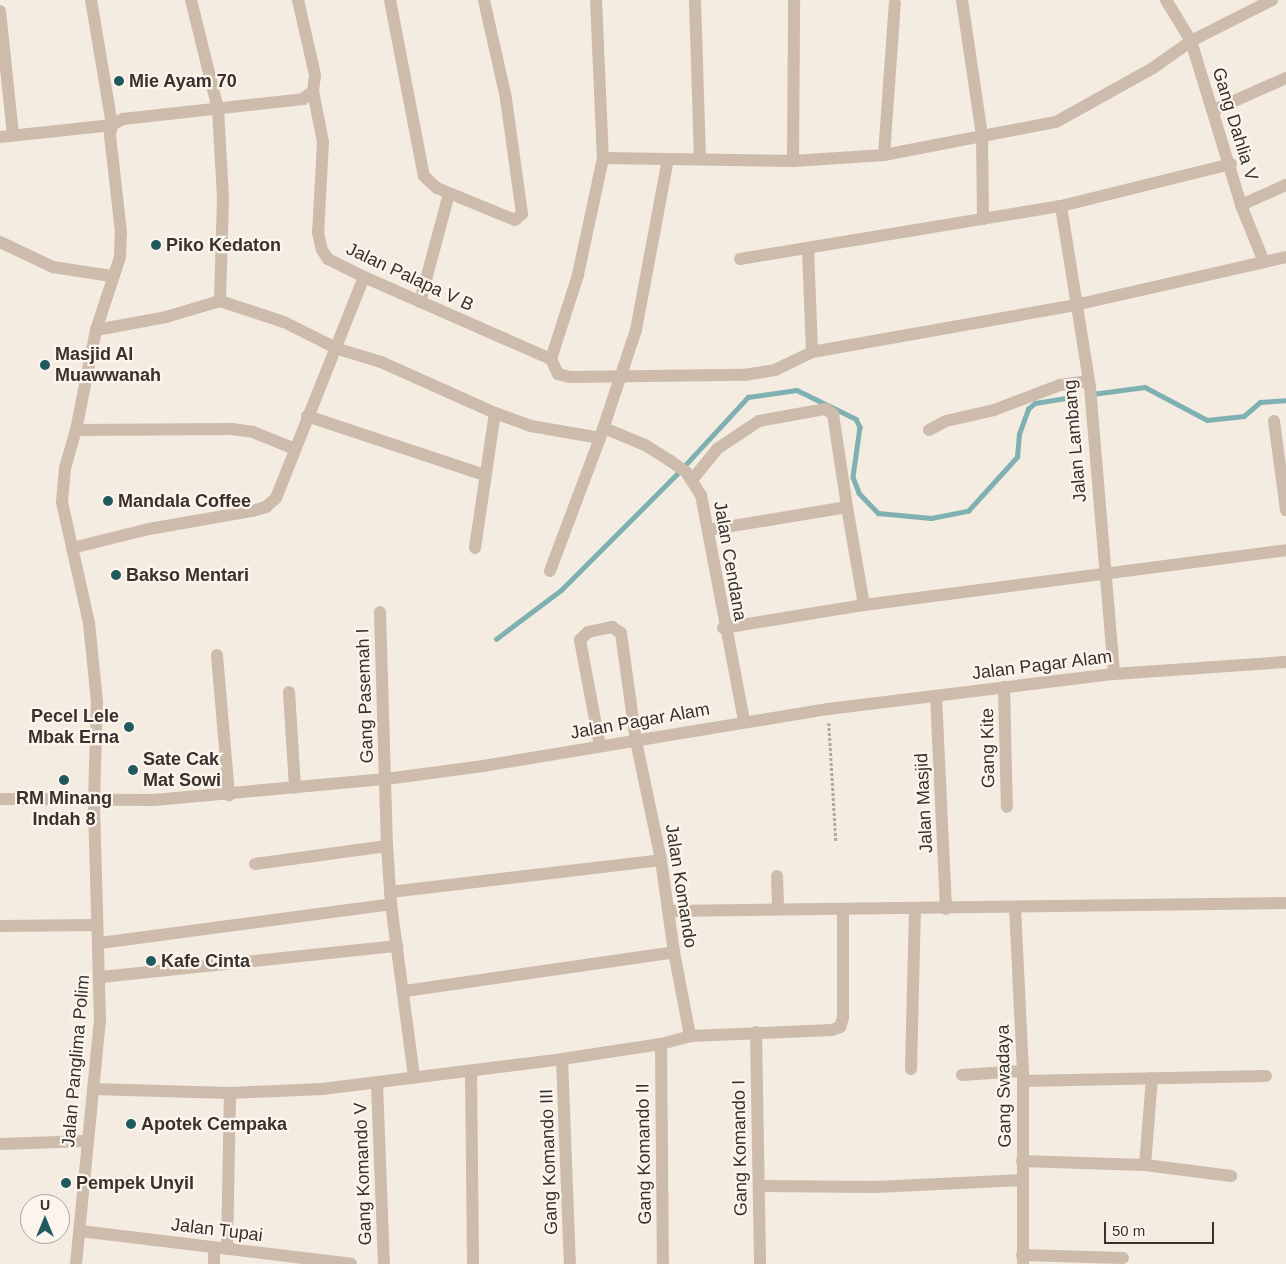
<!DOCTYPE html>
<style>
body{margin:0}
#map{position:relative;width:1286px;height:1264px;overflow:hidden;background:#f4ebe1;font-family:Helvetica,sans-serif}
div>[style]{position:absolute}
.stream>*{height:4.5px;margin:-2.25px;padding:0 2.25px;transform-origin:2.25px;border-radius:2.25px;background:#7fb0b2}
.path>*{height:2.5px;margin-top:-1.25px;transform-origin:0;background:repeating-linear-gradient(90deg,#b9a596 0 2.5px,transparent 0 5px)}
.minor>*{height:12px;margin:-6px;padding:0 6px;transform-origin:6px;border-radius:6px;background:#cdbbac}
.dots>*{width:14px;height:14px;translate:-50% -50%;box-sizing:border-box;border:2px solid #fbf5ee;border-radius:50%}
span{translate:-50% -50%;white-space:nowrap;text-align:center;line-height:1.15;-webkit-text-stroke:4.5px #fbf5ee;paint-order:stroke}
.poi-label{font-size:18px;color:#3b302b;font-weight:700}
.left{translate:0 -50%;text-align:left}
.right{translate:-100% -50%;text-align:right}
.street-label{font-size:18px;color:#3b302b}
.north{position:absolute;left:20px;top:1194px;width:50px;height:50px;box-sizing:border-box;background:#fbf5ee;border:1px solid #aea6a0;border-radius:50%;rotate:0deg;font-size:14px;font-weight:700;line-height:20px;text-align:center;color:#3b302b}
.north::after{content:'';display:block;margin:auto;width:18px;height:22px;background:#1f5a5e;clip-path:polygon(50% 0,100% 100%,50% 72%,0 100%)}
.scale{position:absolute;left:1104px;top:1222px;width:110px;height:22px;box-sizing:border-box;border:2px solid #3b302b;border-top:0;padding-left:6px;font-size:15px;line-height:18px;white-space:nowrap;color:#3b302b;-webkit-text-stroke:4px #fbf5ee;paint-order:stroke}
</style>
<div id="map">
<div class="stream">
<div style="left:1092px;top:394px;width:53px;rotate:-7.5deg"></div>
<div style="left:1145px;top:387px;width:70px;rotate:28deg"></div>
<div style="left:1207px;top:420px;width:37px;rotate:-6deg"></div>
<div style="left:1244px;top:416px;width:21px;rotate:-41deg"></div>
<div style="left:1260px;top:402px;width:26px;rotate:-4deg"></div>
<div style="left:496px;top:639px;width:81px;rotate:-37deg"></div>
<div style="left:561px;top:590px;width:163px;rotate:-45deg"></div>
<div style="left:676px;top:475px;width:106px;rotate:-47.3deg"></div>
<div style="left:748px;top:397px;width:49px;rotate:-8.1deg"></div>
<div style="left:797px;top:390px;width:66px;rotate:26.2deg"></div>
<div style="left:856px;top:419px;width:9px;rotate:63deg"></div>
<div style="left:860px;top:427px;width:50px;rotate:98deg"></div>
<div style="left:853px;top:477px;width:17px;rotate:69deg"></div>
<div style="left:859px;top:493px;width:28px;rotate:46deg"></div>
<div style="left:878px;top:513px;width:53px;rotate:5.4deg"></div>
<div style="left:931px;top:518px;width:38px;rotate:-11deg"></div>
<div style="left:968px;top:511px;width:73px;rotate:-47.8deg"></div>
<div style="left:1017px;top:457px;width:23px;rotate:-85deg"></div>
<div style="left:1019px;top:434px;width:27px;rotate:-70deg"></div>
<div style="left:1028px;top:409px;width:9px;rotate:-41deg"></div>
<div style="left:1035px;top:403px;width:31px;rotate:-9deg"></div>
</div>
<div class="path">
<div style="left:829px;top:723px;width:119px;rotate:86.6deg"></div>
</div>
<div class="minor">
<div style="left:191px;top:0;width:112px;rotate:76.1deg"></div>
<div style="left:218px;top:109px;width:89px;rotate:86.8deg"></div>
<div style="left:223px;top:198px;width:103px;rotate:91.7deg"></div>
<div style="left:298px;top:0;width:77px;rotate:77.2deg"></div>
<div style="left:315px;top:75px;width:16px;rotate:97deg"></div>
<div style="left:313px;top:91px;width:52px;rotate:78.9deg"></div>
<div style="left:323px;top:142px;width:91px;rotate:93.1deg"></div>
<div style="left:318px;top:233px;width:17px;rotate:77deg"></div>
<div style="left:322px;top:250px;width:11px;rotate:56deg"></div>
<div style="left:328px;top:259px;width:40px;rotate:26.6deg"></div>
<div style="left:364px;top:277px;width:204px;rotate:23.7deg"></div>
<div style="left:390px;top:0;width:179px;rotate:79.1deg"></div>
<div style="left:424px;top:176px;width:18px;rotate:43deg"></div>
<div style="left:437px;top:188px;width:84px;rotate:22.3deg"></div>
<div style="left:515px;top:220px;width:9px;rotate:-41deg"></div>
<div style="left:522px;top:214px;width:117px;rotate:-97.9deg"></div>
<div style="left:506px;top:98px;width:100px;rotate:-102.7deg"></div>
<div style="left:596px;top:0;width:158px;rotate:87.5deg"></div>
<div style="left:603px;top:158px;width:120px;rotate:102.1deg"></div>
<div style="left:578px;top:275px;width:88px;rotate:107.8deg"></div>
<div style="left:551px;top:359px;width:17px;rotate:65deg"></div>
<div style="left:558px;top:374px;width:12px;rotate:14deg"></div>
<div style="left:570px;top:377px;width:174px;rotate:-0.7deg"></div>
<div style="left:744px;top:375px;width:31px;rotate:-9deg"></div>
<div style="left:775px;top:370px;width:41px;rotate:-25.9deg"></div>
<div style="left:812px;top:352px;width:267px;rotate:-10.1deg"></div>
<div style="left:1075px;top:305px;width:216px;rotate:-12.8deg"></div>
<div style="left:695px;top:0;width:158px;rotate:88.2deg"></div>
<div style="left:962px;top:0;width:136px;rotate:81.6deg"></div>
<div style="left:982px;top:135px;width:84px;rotate:89.3deg"></div>
<div style="left:1166px;top:0;width:48px;rotate:58.6deg"></div>
<div style="left:1191px;top:41px;width:171px;rotate:73deg"></div>
<div style="left:1241px;top:205px;width:61px;rotate:68deg"></div>
<div style="left:0;top:11px;width:125px;rotate:84deg"></div>
<div style="left:1214px;top:110px;width:79px;rotate:-24deg"></div>
<div style="left:0;top:137px;width:113px;rotate:-6.1deg"></div>
<div style="left:112px;top:125px;width:127px;rotate:-99.5deg"></div>
<div style="left:884px;top:155px;width:152px;rotate:-85.9deg"></div>
<div style="left:603px;top:158px;width:190px;rotate:0.9deg"></div>
<div style="left:793px;top:161px;width:91px;rotate:-3.8deg"></div>
<div style="left:884px;top:155px;width:175px;rotate:-10.9deg"></div>
<div style="left:1056px;top:122px;width:111px;rotate:-29.1deg"></div>
<div style="left:1153px;top:68px;width:47px;rotate:-35.4deg"></div>
<div style="left:1191px;top:41px;width:91px;rotate:-26.8deg"></div>
<div style="left:793px;top:161px;width:161px;rotate:-89.6deg"></div>
<div style="left:1241px;top:205px;width:49px;rotate:-24deg"></div>
<div style="left:1061px;top:206px;width:183px;rotate:80.9deg"></div>
<div style="left:1090px;top:387px;width:288px;rotate:85.2deg"></div>
<div style="left:0;top:242px;width:59px;rotate:25.3deg"></div>
<div style="left:53px;top:267px;width:59px;rotate:8.8deg"></div>
<div style="left:808px;top:248px;width:104px;rotate:87.8deg"></div>
<div style="left:740px;top:259px;width:325px;rotate:-9.4deg"></div>
<div style="left:1061px;top:206px;width:175px;rotate:-13.9deg"></div>
<div style="left:420px;top:302px;width:112px;rotate:-75deg"></div>
<div style="left:96px;top:330px;width:71px;rotate:-10.5deg"></div>
<div style="left:166px;top:317px;width:56px;rotate:-16.5deg"></div>
<div style="left:220px;top:301px;width:67px;rotate:18.2deg"></div>
<div style="left:284px;top:322px;width:60px;rotate:26.6deg"></div>
<div style="left:338px;top:349px;width:45px;rotate:16.8deg"></div>
<div style="left:381px;top:362px;width:125px;rotate:24.1deg"></div>
<div style="left:495px;top:413px;width:38px;rotate:20deg"></div>
<div style="left:531px;top:426px;width:70px;rotate:9.9deg"></div>
<div style="left:307px;top:416px;width:187px;rotate:18.4deg"></div>
<div style="left:1274px;top:421px;width:90px;rotate:82.3deg"></div>
<div style="left:604px;top:428px;width:44px;rotate:22.5deg"></div>
<div style="left:645px;top:445px;width:28px;rotate:32deg"></div>
<div style="left:669px;top:460px;width:21px;rotate:35deg"></div>
<div style="left:686px;top:472px;width:27px;rotate:57deg"></div>
<div style="left:701px;top:495px;width:230px;rotate:79.2deg"></div>
<div style="left:76px;top:430px;width:156px;rotate:-0.4deg"></div>
<div style="left:232px;top:429px;width:21px;rotate:8deg"></div>
<div style="left:253px;top:432px;width:45px;rotate:22deg"></div>
<div style="left:929px;top:430px;width:19px;rotate:-28deg"></div>
<div style="left:946px;top:421px;width:49px;rotate:-12.9deg"></div>
<div style="left:994px;top:410px;width:71px;rotate:-20.7deg"></div>
<div style="left:1060px;top:385px;width:29px;rotate:-8deg"></div>
<div style="left:692px;top:480px;width:40px;rotate:-51deg"></div>
<div style="left:717px;top:449px;width:50px;rotate:-33.7deg"></div>
<div style="left:759px;top:421px;width:68px;rotate:-10.2deg"></div>
<div style="left:826px;top:409px;width:9px;rotate:36deg"></div>
<div style="left:833px;top:414px;width:94px;rotate:81.4deg"></div>
<div style="left:708px;top:530px;width:141px;rotate:-9.4deg"></div>
<div style="left:847px;top:507px;width:99px;rotate:80.2deg"></div>
<div style="left:72px;top:548px;width:79px;rotate:-13.9deg"></div>
<div style="left:149px;top:529px;width:105px;rotate:-9.9deg"></div>
<div style="left:252px;top:511px;width:15px;rotate:-16deg"></div>
<div style="left:266px;top:507px;width:13px;rotate:-42deg"></div>
<div style="left:276px;top:498px;width:238px;rotate:-68.3deg"></div>
<div style="left:475px;top:548px;width:136px;rotate:-81.6deg"></div>
<div style="left:550px;top:571px;width:142px;rotate:-69.4deg"></div>
<div style="left:600px;top:438px;width:114px;rotate:-71.6deg"></div>
<div style="left:636px;top:330px;width:174px;rotate:-79.4deg"></div>
<div style="left:380px;top:612px;width:234px;rotate:88.3deg"></div>
<div style="left:387px;top:846px;width:58px;rotate:86.1deg"></div>
<div style="left:391px;top:904px;width:174px;rotate:82.4deg"></div>
<div style="left:723px;top:628px;width:143px;rotate:-9.3deg"></div>
<div style="left:864px;top:605px;width:426px;rotate:-7.4deg"></div>
<div style="left:217px;top:655px;width:141px;rotate:85.1deg"></div>
<div style="left:1004px;top:687px;width:120px;rotate:88.6deg"></div>
<div style="left:289px;top:692px;width:96px;rotate:86.4deg"></div>
<div style="left:936px;top:696px;width:213px;rotate:87.3deg"></div>
<div style="left:600px;top:746px;width:108px;rotate:-100.7deg"></div>
<div style="left:580px;top:640px;width:11px;rotate:-45deg"></div>
<div style="left:588px;top:632px;width:25px;rotate:-12deg"></div>
<div style="left:612px;top:627px;width:11px;rotate:34deg"></div>
<div style="left:621px;top:633px;width:109px;rotate:82.1deg"></div>
<div style="left:636px;top:741px;width:122px;rotate:78.1deg"></div>
<div style="left:661px;top:860px;width:93px;rotate:82deg"></div>
<div style="left:674px;top:952px;width:86px;rotate:79.2deg"></div>
<div style="left:0;top:799px;width:154px;rotate:0.4deg"></div>
<div style="left:154px;top:800px;width:233px;rotate:-5.2deg"></div>
<div style="left:386px;top:779px;width:98px;rotate:-7.6deg"></div>
<div style="left:483px;top:766px;width:350px;rotate:-9.4deg"></div>
<div style="left:828px;top:709px;width:288px;rotate:-7deg"></div>
<div style="left:1114px;top:674px;width:172px;rotate:-4deg"></div>
<div style="left:255px;top:864px;width:133px;rotate:-7.8deg"></div>
<div style="left:777px;top:876px;width:33px;rotate:88deg"></div>
<div style="left:390px;top:892px;width:273px;rotate:-6.7deg"></div>
<div style="left:1015px;top:908px;width:163px;rotate:87.2deg"></div>
<div style="left:1023px;top:1071px;width:193px;rotate:90deg"></div>
<div style="left:668px;top:911px;width:618px;rotate:-0.74deg"></div>
<div style="left:0;top:926px;width:97px;rotate:-0.6deg"></div>
<div style="left:100px;top:943px;width:294px;rotate:-7.6deg"></div>
<div style="left:101px;top:977px;width:298px;rotate:-6deg"></div>
<div style="left:405px;top:991px;width:272px;rotate:-8.2deg"></div>
<div style="left:756px;top:1032px;width:232px;rotate:89deg"></div>
<div style="left:661px;top:1044px;width:220px;rotate:89.5deg"></div>
<div style="left:562px;top:1059px;width:205px;rotate:87.8deg"></div>
<div style="left:911px;top:1069px;width:160px;rotate:-88.6deg"></div>
<div style="left:471px;top:1071px;width:193px;rotate:89.4deg"></div>
<div style="left:962px;top:1075px;width:61px;rotate:-3.8deg"></div>
<div style="left:1023px;top:1081px;width:243px;rotate:-1.2deg"></div>
<div style="left:377px;top:1083px;width:181px;rotate:87.8deg"></div>
<div style="left:93px;top:1089px;width:137px;rotate:1.7deg"></div>
<div style="left:230px;top:1093px;width:92px;rotate:-2.5deg"></div>
<div style="left:322px;top:1089px;width:242px;rotate:-7.1deg"></div>
<div style="left:562px;top:1059px;width:100px;rotate:-8.6deg"></div>
<div style="left:661px;top:1044px;width:30px;rotate:-15deg"></div>
<div style="left:690px;top:1036px;width:142px;rotate:-2.4deg"></div>
<div style="left:832px;top:1030px;width:9px;rotate:-21deg"></div>
<div style="left:840px;top:1027px;width:9px;rotate:-72deg"></div>
<div style="left:843px;top:1018px;width:109px;rotate:-90deg"></div>
<div style="left:0;top:1144px;width:86px;rotate:-2deg"></div>
<div style="left:1022px;top:1161px;width:123px;rotate:1.9deg"></div>
<div style="left:1145px;top:1165px;width:87px;rotate:-85.4deg"></div>
<div style="left:1145px;top:1165px;width:87px;rotate:7.3deg"></div>
<div style="left:759px;top:1186px;width:116px;rotate:0.5deg"></div>
<div style="left:875px;top:1187px;width:146px;rotate:-2.7deg"></div>
<div style="left:80px;top:1231px;width:273px;rotate:6.9deg"></div>
<div style="left:214px;top:1248px;width:16px;rotate:90deg"></div>
<div style="left:227px;top:1249px;width:156px;rotate:-88.9deg"></div>
<div style="left:1022px;top:1255px;width:101px;rotate:1.7deg"></div>
<div style="left:76px;top:1264px;width:245px;rotate:-84.4deg"></div>
<div style="left:100px;top:1020px;width:219px;rotate:-91.6deg"></div>
<div style="left:94px;top:801px;width:99px;rotate:-88.3deg"></div>
<div style="left:97px;top:702px;width:79px;rotate:-95.8deg"></div>
<div style="left:89px;top:623px;width:124px;rotate:-102.6deg"></div>
<div style="left:62px;top:502px;width:34px;rotate:-85deg"></div>
<div style="left:65px;top:468px;width:40px;rotate:-74deg"></div>
<div style="left:76px;top:430px;width:102px;rotate:-78.7deg"></div>
<div style="left:96px;top:330px;width:77px;rotate:-71.8deg"></div>
<div style="left:120px;top:257px;width:25px;rotate:-88deg"></div>
<div style="left:121px;top:232px;width:98px;rotate:-96.5deg"></div>
<div style="left:110px;top:135px;width:10px;rotate:-79deg"></div>
<div style="left:112px;top:125px;width:13px;rotate:-29deg"></div>
<div style="left:123px;top:119px;width:181px;rotate:-6.3deg"></div>
<div style="left:303px;top:99px;width:13px;rotate:-39deg"></div>
</div>
<div class="dots">
<div style="left:119px;top:81px;background:#1f5a5e"></div>
<div style="left:156px;top:245px;background:#1f5a5e"></div>
<div style="left:45px;top:365px;background:#1f5a5e"></div>
<div style="left:108px;top:501px;background:#1f5a5e"></div>
<div style="left:116px;top:575px;background:#1f5a5e"></div>
<div style="left:129px;top:727px;background:#1f5a5e"></div>
<div style="left:133px;top:770px;background:#1f5a5e"></div>
<div style="left:64px;top:780px;background:#1f5a5e"></div>
<div style="left:151px;top:961px;background:#1f5a5e"></div>
<div style="left:131px;top:1124px;background:#1f5a5e"></div>
<div style="left:66px;top:1183px;background:#1f5a5e"></div>
</div>
<div class="poi-label">
<span class="left" style="left:129px;top:81px">Mie Ayam 70</span>
<span class="left" style="left:166px;top:245px">Piko Kedaton</span>
<span class="left" style="left:55px;top:365px">Masjid Al<br>Muawwanah</span>
<span class="left" style="left:118px;top:501px">Mandala Coffee</span>
<span class="left" style="left:126px;top:575px">Bakso Mentari</span>
<span class="right" style="left:119px;top:727px">Pecel Lele<br>Mbak Erna</span>
<span class="left" style="left:143px;top:770px">Sate Cak<br>Mat Sowi</span>
<span style="left:64px;top:809px">RM Minang<br>Indah 8</span>
<span class="left" style="left:161px;top:961px">Kafe Cinta</span>
<span class="left" style="left:141px;top:1124px">Apotek Cempaka</span>
<span class="left" style="left:76px;top:1183px">Pempek Unyil</span>
</div>
<div class="street-label">
<span style="left:1235px;top:124px;rotate:73deg">Gang Dahlia V</span>
<span style="left:410px;top:277px;rotate:25deg">Jalan Palapa V B</span>
<span style="left:1075px;top:441px;rotate:-95deg">Jalan Lambang</span>
<span style="left:730px;top:561px;rotate:80deg">Jalan Cendana</span>
<span style="left:1042px;top:665px;rotate:-7deg">Jalan Pagar Alam</span>
<span style="left:365px;top:696px;rotate:-92deg">Gang Pasemah I</span>
<span style="left:640px;top:721px;rotate:-10deg">Jalan Pagar Alam</span>
<span style="left:988px;top:748px;rotate:-91deg">Gang Kite</span>
<span style="left:924px;top:803px;rotate:-93deg">Jalan Masjid</span>
<span style="left:681px;top:886px;rotate:81deg">Jalan Komando</span>
<span style="left:76px;top:1061px;rotate:-85deg">Jalan Panglima Polim</span>
<span style="left:1004px;top:1086px;rotate:-91deg">Gang Swadaya</span>
<span style="left:740px;top:1148px;rotate:-91deg">Gang Komando I</span>
<span style="left:644px;top:1154px;rotate:-91deg">Gang Komando II</span>
<span style="left:549px;top:1162px;rotate:-92deg">Gang Komando III</span>
<span style="left:363px;top:1174px;rotate:-92deg">Gang Komando V</span>
<span style="left:217px;top:1230px;rotate:7deg">Jalan Tupai</span>
</div>
<div class="north">U</div>
<div class="scale">50 m</div>
</div>
